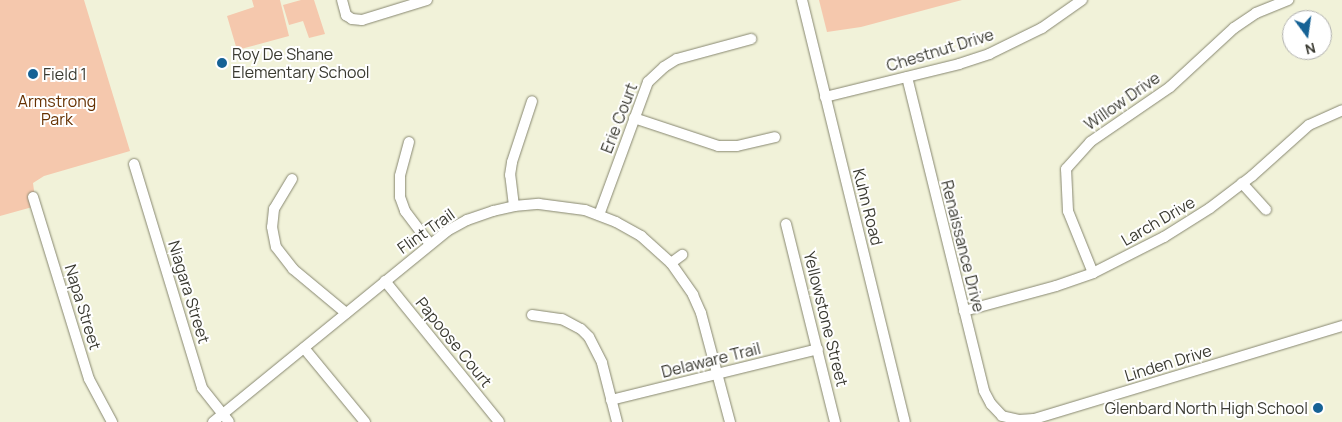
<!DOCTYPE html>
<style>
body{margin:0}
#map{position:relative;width:1342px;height:422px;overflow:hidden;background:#f1f2d9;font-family:Manrope,sans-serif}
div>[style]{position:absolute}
.green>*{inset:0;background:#f5c8ad}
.roads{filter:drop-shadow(0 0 1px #878770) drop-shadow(0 0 1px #878770)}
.minor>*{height:10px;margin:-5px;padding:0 5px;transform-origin:5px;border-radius:5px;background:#fff}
.dots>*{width:14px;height:14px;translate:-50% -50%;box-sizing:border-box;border:2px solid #fff;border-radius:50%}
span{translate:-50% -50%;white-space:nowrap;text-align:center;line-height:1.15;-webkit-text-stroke:4px #fff;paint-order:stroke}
.street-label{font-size:16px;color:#3a3a31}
.poi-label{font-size:16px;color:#3a3a31}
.left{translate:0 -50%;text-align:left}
.right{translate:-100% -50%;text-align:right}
.park-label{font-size:16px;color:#663102}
.north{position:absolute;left:1282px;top:10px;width:50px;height:50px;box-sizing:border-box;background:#fff;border:1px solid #b0b0ad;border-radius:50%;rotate:166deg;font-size:14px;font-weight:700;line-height:20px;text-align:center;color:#3a3a31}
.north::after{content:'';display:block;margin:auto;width:18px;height:22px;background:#166295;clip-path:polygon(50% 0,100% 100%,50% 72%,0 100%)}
</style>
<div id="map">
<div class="green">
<div style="clip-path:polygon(0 0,84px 0,130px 151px,44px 176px,33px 183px,36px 206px,0 216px)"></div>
<div style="clip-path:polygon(252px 0,280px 0,289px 36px,237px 50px,227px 16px,254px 7px)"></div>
<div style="clip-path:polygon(301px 0,314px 0,325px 34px,309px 38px,303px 21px,289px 25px,283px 5px)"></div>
<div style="clip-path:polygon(819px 0,962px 0,861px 27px,827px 32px)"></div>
</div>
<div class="roads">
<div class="minor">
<div style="left:342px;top:0;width:16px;rotate:75deg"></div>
<div style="left:346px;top:15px;width:7px;rotate:34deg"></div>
<div style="left:352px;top:19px;width:10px;rotate:6deg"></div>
<div style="left:362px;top:20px;width:68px;rotate:-17.1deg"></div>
<div style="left:802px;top:0;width:434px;rotate:76.3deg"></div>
<div style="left:907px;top:77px;width:323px;rotate:76.2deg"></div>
<div style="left:984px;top:391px;width:15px;rotate:62deg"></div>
<div style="left:991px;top:404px;width:16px;rotate:47deg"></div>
<div style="left:1002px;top:416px;width:17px;rotate:13deg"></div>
<div style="left:1019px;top:420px;width:15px;rotate:-4deg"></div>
<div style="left:1034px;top:419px;width:322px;rotate:-16.8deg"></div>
<div style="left:825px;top:97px;width:138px;rotate:-13.8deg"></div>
<div style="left:959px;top:64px;width:32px;rotate:-18deg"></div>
<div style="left:989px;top:54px;width:59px;rotate:-26.1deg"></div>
<div style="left:1042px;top:28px;width:49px;rotate:-35deg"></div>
<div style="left:634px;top:118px;width:89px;rotate:18.4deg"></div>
<div style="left:718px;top:146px;width:19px"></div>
<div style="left:737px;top:146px;width:39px;rotate:-13deg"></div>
<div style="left:409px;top:142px;width:35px;rotate:105deg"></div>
<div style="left:400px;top:176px;width:21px;rotate:90deg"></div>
<div style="left:400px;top:197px;width:15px;rotate:70deg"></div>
<div style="left:405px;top:211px;width:41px;rotate:52.9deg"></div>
<div style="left:134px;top:164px;width:234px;rotate:73.1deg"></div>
<div style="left:202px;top:388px;width:43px;rotate:51.5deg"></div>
<div style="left:292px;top:179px;width:35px;rotate:121deg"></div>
<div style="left:274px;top:209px;width:18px;rotate:96deg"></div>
<div style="left:272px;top:227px;width:20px;rotate:79deg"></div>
<div style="left:276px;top:247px;width:28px;rotate:52deg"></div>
<div style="left:293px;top:269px;width:69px;rotate:39.7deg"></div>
<div style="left:1242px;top:183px;width:36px;rotate:48deg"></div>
<div style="left:33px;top:197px;width:190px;rotate:72.9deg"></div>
<div style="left:89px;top:379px;width:49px;rotate:61.9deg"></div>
<div style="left:514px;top:206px;width:31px;rotate:-97deg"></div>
<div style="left:510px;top:175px;width:13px;rotate:-81deg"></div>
<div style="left:512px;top:162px;width:64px;rotate:-71.8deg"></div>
<div style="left:599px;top:215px;width:142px;rotate:-69.8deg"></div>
<div style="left:648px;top:82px;width:22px;rotate:-43deg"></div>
<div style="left:664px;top:67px;width:15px;rotate:-32deg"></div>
<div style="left:677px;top:59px;width:77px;rotate:-15.1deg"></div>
<div style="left:786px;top:224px;width:204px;rotate:76.1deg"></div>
<div style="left:671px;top:263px;width:14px;rotate:-36deg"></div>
<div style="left:1093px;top:273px;width:67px;rotate:-112deg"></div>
<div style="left:1068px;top:211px;width:42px;rotate:-92.7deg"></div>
<div style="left:1066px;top:169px;width:36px;rotate:-48deg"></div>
<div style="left:1090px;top:142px;width:97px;rotate:-34.5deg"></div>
<div style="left:1170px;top:87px;width:87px;rotate:-42.7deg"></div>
<div style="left:1234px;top:28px;width:27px;rotate:-34deg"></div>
<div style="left:1256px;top:13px;width:35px;rotate:-22deg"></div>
<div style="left:385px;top:281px;width:181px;rotate:51deg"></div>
<div style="left:964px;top:311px;width:95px;rotate:-15.2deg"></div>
<div style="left:1056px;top:286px;width:39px;rotate:-19deg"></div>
<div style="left:1093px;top:273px;width:80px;rotate:-26.9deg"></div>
<div style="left:1164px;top:237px;width:54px;rotate:-32.2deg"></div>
<div style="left:1210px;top:208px;width:53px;rotate:-37.3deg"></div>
<div style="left:1252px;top:176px;width:76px;rotate:-41.8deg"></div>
<div style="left:1309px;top:125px;width:36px;rotate:-24deg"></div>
<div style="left:532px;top:315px;width:30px;rotate:8deg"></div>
<div style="left:562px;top:319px;width:21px;rotate:28deg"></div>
<div style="left:581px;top:329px;width:11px;rotate:45deg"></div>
<div style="left:589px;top:337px;width:29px;rotate:63deg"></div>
<div style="left:602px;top:363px;width:61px;rotate:75.7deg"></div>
<div style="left:304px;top:348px;width:96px;rotate:50.5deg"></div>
<div style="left:611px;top:400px;width:213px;rotate:-13.8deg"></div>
<div style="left:213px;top:422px;width:302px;rotate:-39.2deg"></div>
<div style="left:447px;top:231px;width:23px;rotate:-29deg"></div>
<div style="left:467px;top:220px;width:28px;rotate:-19deg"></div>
<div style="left:493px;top:211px;width:22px;rotate:-13deg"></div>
<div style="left:514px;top:206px;width:25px;rotate:-5deg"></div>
<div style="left:539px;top:204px;width:46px;rotate:7.4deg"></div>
<div style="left:585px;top:210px;width:33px;rotate:21deg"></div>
<div style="left:616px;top:222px;width:29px;rotate:29deg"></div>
<div style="left:641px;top:236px;width:40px;rotate:42deg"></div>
<div style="left:671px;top:263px;width:39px;rotate:55deg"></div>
<div style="left:693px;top:295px;width:20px;rotate:66deg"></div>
<div style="left:701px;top:313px;width:113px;rotate:75.1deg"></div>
</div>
</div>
<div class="dots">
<div style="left:222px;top:63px;background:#166295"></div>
<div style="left:33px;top:74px;background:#166295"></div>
<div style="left:1318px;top:408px;background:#166295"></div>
</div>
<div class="street-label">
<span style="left:940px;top:50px;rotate:-17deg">Chestnut Drive</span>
<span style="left:1122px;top:101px;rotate:-35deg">Willow Drive</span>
<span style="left:619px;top:118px;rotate:-69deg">Erie Court</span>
<span style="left:868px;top:207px;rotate:76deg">Kuhn Road</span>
<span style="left:1158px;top:221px;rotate:-30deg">Larch Drive</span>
<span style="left:426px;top:231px;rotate:-35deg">Flint Trail</span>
<span style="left:963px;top:246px;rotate:76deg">Renaissance Drive</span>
<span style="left:189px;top:292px;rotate:73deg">Niagara Street</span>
<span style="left:83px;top:307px;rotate:73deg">Napa Street</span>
<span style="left:826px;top:319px;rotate:76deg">Yellowstone Street</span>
<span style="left:454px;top:342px;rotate:51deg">Papoose Court</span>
<span style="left:711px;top:360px;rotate:-14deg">Delaware Trail</span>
<span style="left:1168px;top:363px;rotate:-17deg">Linden Drive</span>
</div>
<div class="poi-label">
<span class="left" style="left:232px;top:63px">Roy De Shane<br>Elementary School</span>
<span class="left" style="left:43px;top:74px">Field 1</span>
<span class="right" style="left:1308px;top:408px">Glenbard North High School</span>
</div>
<div class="park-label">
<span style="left:57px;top:110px">Armstrong<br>Park</span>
</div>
<div class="north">N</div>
</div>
